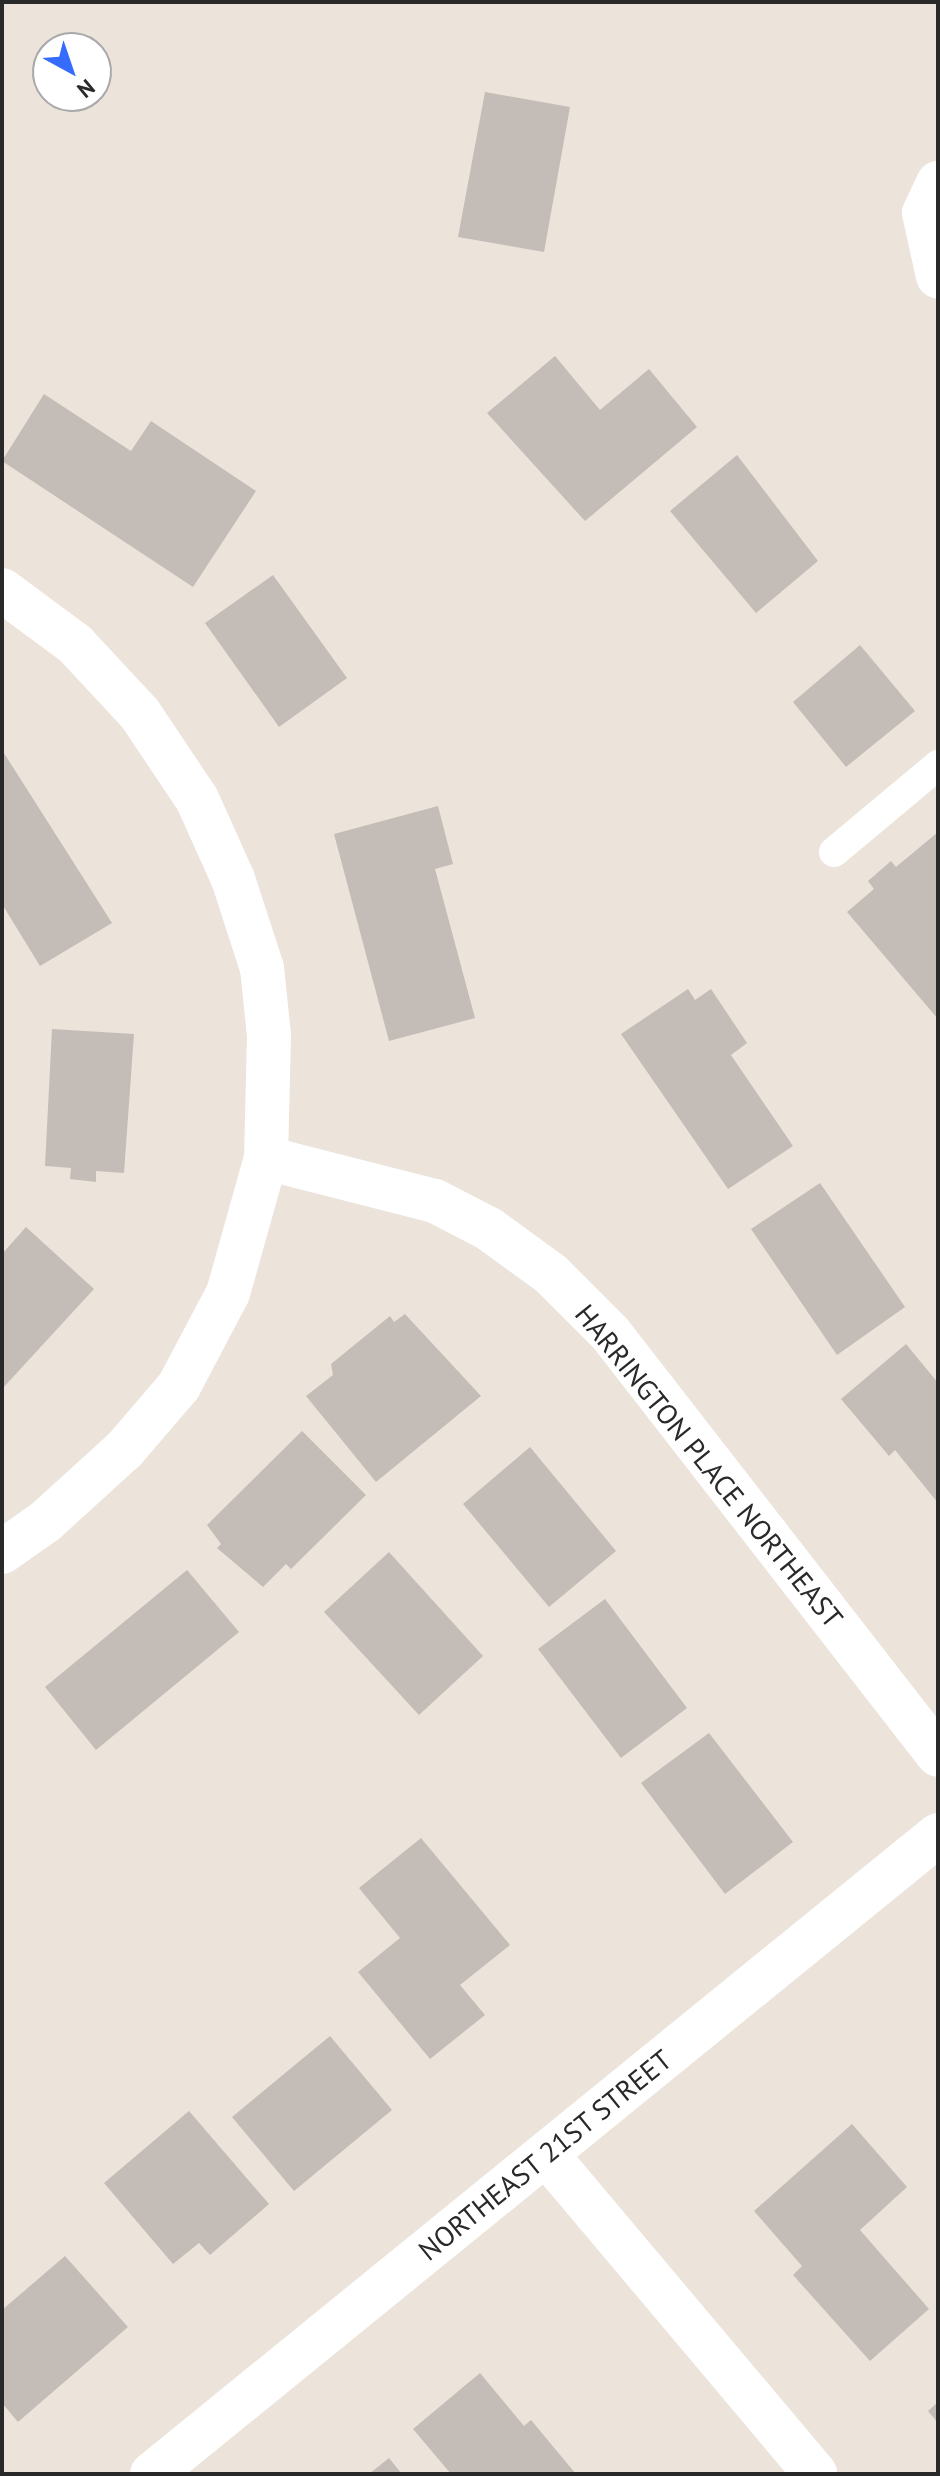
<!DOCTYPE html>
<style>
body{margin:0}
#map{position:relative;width:940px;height:2476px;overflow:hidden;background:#ece3da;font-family:"PT Sans",sans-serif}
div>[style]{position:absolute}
.building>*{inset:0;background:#c4bdb7}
.service>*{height:30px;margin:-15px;padding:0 15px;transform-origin:15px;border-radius:15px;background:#fff}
.minor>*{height:44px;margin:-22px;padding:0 22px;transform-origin:22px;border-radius:22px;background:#fff}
span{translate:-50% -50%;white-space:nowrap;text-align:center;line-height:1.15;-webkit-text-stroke:6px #fff;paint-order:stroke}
.street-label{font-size:28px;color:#292929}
.frame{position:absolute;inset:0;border:4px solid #292929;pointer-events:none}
.north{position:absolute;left:32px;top:32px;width:80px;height:80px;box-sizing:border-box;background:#fff;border:2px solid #a9a9a9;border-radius:50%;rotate:140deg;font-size:22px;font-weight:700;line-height:32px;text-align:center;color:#292929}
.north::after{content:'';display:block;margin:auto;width:28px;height:36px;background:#366cfd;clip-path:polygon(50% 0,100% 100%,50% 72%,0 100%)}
</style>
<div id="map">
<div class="building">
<div style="clip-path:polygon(485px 92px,570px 107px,544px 252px,458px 237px)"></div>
<div style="clip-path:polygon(555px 356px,600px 410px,649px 369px,697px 427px,585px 521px,487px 413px)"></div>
<div style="clip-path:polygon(44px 394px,131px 451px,151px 421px,256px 491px,193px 587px,2px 461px)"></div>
<div style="clip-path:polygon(737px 455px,818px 561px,756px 613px,670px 511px)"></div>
<div style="clip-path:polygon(273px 575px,347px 678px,279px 727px,205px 623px)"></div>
<div style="clip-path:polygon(860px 645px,915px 711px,846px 767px,793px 702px)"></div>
<div style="clip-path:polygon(2px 750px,112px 923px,40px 966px,2px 904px)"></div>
<div style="clip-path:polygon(438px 806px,453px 864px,435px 869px,475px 1018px,389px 1041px,334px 834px)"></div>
<div style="clip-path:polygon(938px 832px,938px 1019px,847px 912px,874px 889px,868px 881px,891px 861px,896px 867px)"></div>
<div style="clip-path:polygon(688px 989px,695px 1000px,711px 989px,747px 1043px,731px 1055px,793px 1146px,728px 1189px,621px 1034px)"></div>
<div style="clip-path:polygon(52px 1029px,134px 1034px,124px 1173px,96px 1171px,96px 1182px,70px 1179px,71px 1168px,45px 1166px)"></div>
<div style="clip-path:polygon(820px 1183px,905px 1307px,837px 1355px,751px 1229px)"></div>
<div style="clip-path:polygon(26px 1227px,94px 1289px,2px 1389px,2px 1254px)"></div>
<div style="clip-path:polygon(405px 1314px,481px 1396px,376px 1482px,306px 1396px,333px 1375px,331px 1364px,390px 1316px,394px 1322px)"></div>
<div style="clip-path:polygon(906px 1344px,938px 1383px,938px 1503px,895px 1450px,889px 1456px,841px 1399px)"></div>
<div style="clip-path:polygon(302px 1431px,366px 1495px,291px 1569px,286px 1564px,263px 1587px,217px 1548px,221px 1544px,207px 1525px)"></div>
<div style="clip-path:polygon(530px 1447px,616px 1551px,549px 1607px,463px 1504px)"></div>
<div style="clip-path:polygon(389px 1552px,483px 1656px,419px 1715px,324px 1612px)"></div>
<div style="clip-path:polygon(187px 1570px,239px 1632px,96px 1750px,45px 1687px)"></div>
<div style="clip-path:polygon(605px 1599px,687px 1708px,621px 1758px,538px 1649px)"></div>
<div style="clip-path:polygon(709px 1733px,793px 1842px,725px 1894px,641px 1783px)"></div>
<div style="clip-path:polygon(421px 1838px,510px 1945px,460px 1985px,485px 2015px,430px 2059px,358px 1972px,400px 1938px,359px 1888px)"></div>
<div style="clip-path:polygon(330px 2036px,392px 2110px,294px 2191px,232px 2117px)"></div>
<div style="clip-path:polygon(189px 2111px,269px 2204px,210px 2255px,199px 2243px,173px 2264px,104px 2183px)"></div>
<div style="clip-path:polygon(852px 2124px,907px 2187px,860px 2230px,929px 2309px,870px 2361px,793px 2275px,802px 2266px,754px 2211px)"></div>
<div style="clip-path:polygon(65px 2256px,128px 2327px,18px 2422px,2px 2403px,2px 2310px)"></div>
<div style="clip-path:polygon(480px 2373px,524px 2426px,531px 2420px,576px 2474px,451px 2474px,413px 2429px)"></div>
<div style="clip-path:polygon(938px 2402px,938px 2423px,928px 2411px)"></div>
<div style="clip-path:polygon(389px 2458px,402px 2474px,369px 2474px)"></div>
</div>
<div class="service">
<div style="left:834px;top:852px;width:136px;rotate:-39.9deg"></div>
</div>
<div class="minor">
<div style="left:938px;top:183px;width:33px;rotate:115deg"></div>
<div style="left:924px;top:213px;width:65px;rotate:77.5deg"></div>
<div style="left:2px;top:590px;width:91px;rotate:36.5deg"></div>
<div style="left:75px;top:644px;width:96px;rotate:47.1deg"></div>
<div style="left:140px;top:714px;width:102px;rotate:56.2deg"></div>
<div style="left:197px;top:799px;width:88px;rotate:65.8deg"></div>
<div style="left:233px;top:879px;width:94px;rotate:72deg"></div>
<div style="left:262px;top:968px;width:68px;rotate:84.1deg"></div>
<div style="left:269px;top:1036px;width:122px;rotate:91.4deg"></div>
<div style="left:266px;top:1158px;width:140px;rotate:105.7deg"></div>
<div style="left:228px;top:1293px;width:105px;rotate:117.8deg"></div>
<div style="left:179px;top:1386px;width:83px;rotate:130.6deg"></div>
<div style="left:125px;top:1449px;width:107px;rotate:137.7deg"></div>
<div style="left:46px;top:1521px;width:54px;rotate:144.8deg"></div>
<div style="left:266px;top:1158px;width:174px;rotate:14.3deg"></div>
<div style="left:435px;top:1201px;width:61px;rotate:27.4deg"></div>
<div style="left:489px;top:1229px;width:77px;rotate:36deg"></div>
<div style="left:551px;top:1274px;width:83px;rotate:45deg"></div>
<div style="left:610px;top:1333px;width:534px;rotate:52.14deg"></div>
<div style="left:546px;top:2154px;width:418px;rotate:49.9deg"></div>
<div style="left:152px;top:2474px;width:1013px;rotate:-39.11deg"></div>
</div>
<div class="street-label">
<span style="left:709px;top:1466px;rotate:51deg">HARRINGTON PLACE NORTHEAST</span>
<span style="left:545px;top:2155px;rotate:-39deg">NORTHEAST 21ST STREET</span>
</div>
<div class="frame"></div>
<div class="north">N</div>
</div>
